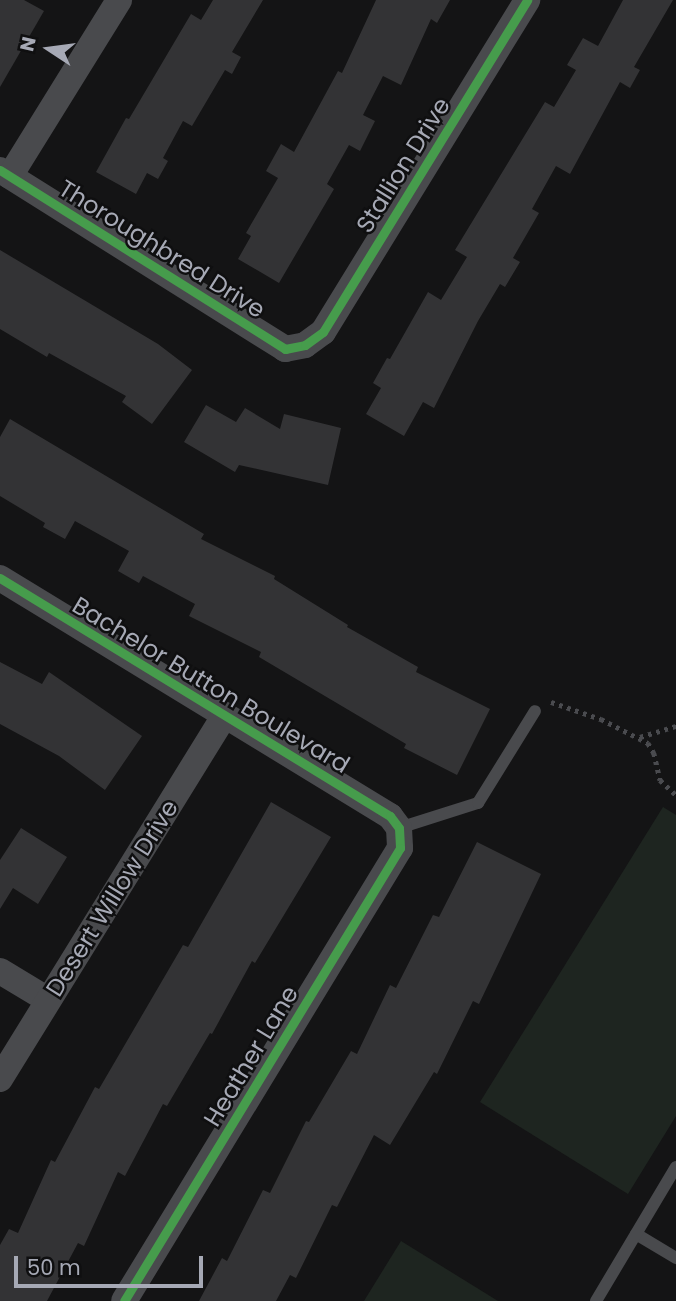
<!DOCTYPE html>
<style>
body{margin:0}
#map{position:relative;width:676px;height:1301px;overflow:hidden;background:#141415;font-family:Poppins,sans-serif}
div>[style]{position:absolute}
.green>*{inset:0;background:#1e2520}
.building>*{inset:0;background:#333335}
.path>*{height:4.5px;margin-top:-2.25px;transform-origin:0;background:repeating-linear-gradient(90deg,#4a4b4f 0 3.5px,transparent 0 8.5px)}
.service>*{height:12px;margin:-6px;padding:0 6px;transform-origin:6px;border-radius:6px;background:#494a4d}
.minor>*{height:26px;margin:-13px;padding:0 13px;transform-origin:13px;border-radius:13px;background:#494a4d}
.cycleway>*{height:9px;margin:-4.5px;padding:0 4.5px;transform-origin:4.5px;border-radius:4.5px;background:#469c4c}
span{translate:-50% -50%;white-space:nowrap;text-align:center;line-height:1.15;-webkit-text-stroke:5px #0f0f10;paint-order:stroke}
.street-label{font-size:24px;color:#a6a9b5}
.north{position:absolute;left:14px;top:14px;width:70px;height:70px;-webkit-text-stroke:5px #0f0f10;paint-order:stroke;rotate:283deg;font-size:19px;font-weight:700;line-height:28px;text-align:center;color:#a6a9b5}
.north::after{content:'';display:block;margin:auto;width:24px;height:32px;background:#a6a9b5;clip-path:polygon(50% 0,100% 100%,50% 72%,0 100%)}
.scale{position:absolute;left:14px;top:1256px;width:189px;height:32px;box-sizing:border-box;border:4px solid #a6a9b5;border-top:0;padding-left:9px;font-size:21px;line-height:24px;white-space:nowrap;color:#a6a9b5;-webkit-text-stroke:5px #0f0f10;paint-order:stroke}
</style>
<div id="map">
<div class="green">
<div style="clip-path:polygon(663px 807px,676px 815px,676px 1116px,628px 1194px,480px 1102px)"></div>
<div style="clip-path:polygon(401px 1241px,498px 1301px,364px 1301px)"></div>
</div>
<div class="building">
<div style="clip-path:polygon(0 0,24px 0,44px 11px,0 87px)"></div>
<div style="clip-path:polygon(213px 0,263px 0,232px 52px,241px 57px,232px 74px,225px 70px,192px 126px,183px 121px,163px 158px,168px 161px,158px 179px,147px 173px,136px 194px,96px 172px,126px 118px,129px 119px,191px 14px,201px 20px)"></div>
<div style="clip-path:polygon(376px 0,450px 0,437px 23px,431px 19px,401px 85px,383px 76px,363px 115px,375px 121px,360px 151px,349px 145px,327px 184px,334px 189px,279px 283px,238px 259px,251px 236px,246px 233px,278px 178px,266px 171px,281px 144px,294px 152px,338px 71px,342px 73px)"></div>
<div style="clip-path:polygon(623px 0,673px 0,634px 67px,640px 70px,630px 88px,620px 82px,570px 174px,556px 166px,532px 209px,539px 213px,513px 258px,520px 262px,505px 287px,500px 284px,478px 321px,434px 408px,423px 402px,404px 436px,366px 414px,381px 388px,373px 383px,387px 358px,390px 359px,428px 292px,441px 300px,467px 257px,455px 250px,545px 102px,554px 107px,576px 70px,567px 65px,583px 38px,598px 46px)"></div>
<div style="clip-path:polygon(0 250px,158px 344px,192px 370px,152px 424px,122px 402px,126px 396px,49px 353px,47px 357px,0 329px)"></div>
<div style="clip-path:polygon(206px 405px,236px 422px,245px 408px,280px 429px,284px 414px,341px 428px,328px 485px,239px 465px,235px 472px,184px 442px)"></div>
<div style="clip-path:polygon(10px 419px,204px 534px,201px 539px,275px 576px,274px 579px,348px 625px,347px 627px,418px 667px,416px 672px,490px 709px,457px 775px,404px 748px,406px 744px,259px 657px,261px 652px,189px 616px,195px 604px,143px 576px,139px 583px,118px 571px,129px 551px,75px 521px,65px 539px,43px 527px,45px 523px,0 496px,0 437px)"></div>
<div style="clip-path:polygon(0 662px,42px 684px,49px 672px,142px 736px,105px 790px,59px 756px,0 724px)"></div>
<div style="clip-path:polygon(271px 802px,331px 837px,255px 963px,252px 961px,212px 1034px,210px 1033px,167px 1106px,163px 1104px,125px 1176px,118px 1172px,84px 1246px,78px 1243px,47px 1301px,0 1301px,0 1245px,9px 1229px,18px 1233px,51px 1160px,55px 1162px,95px 1087px,99px 1089px,183px 945px,188px 947px)"></div>
<div style="clip-path:polygon(21px 828px,67px 857px,38px 904px,13px 888px,0 909px,0 860px)"></div>
<div style="clip-path:polygon(477px 842px,541px 874px,479px 1004px,473px 1001px,437px 1074px,434px 1072px,390px 1145px,374px 1135px,337px 1207px,332px 1205px,296px 1278px,290px 1275px,276px 1301px,199px 1301px,222px 1258px,227px 1261px,263px 1190px,270px 1193px,306px 1121px,309px 1122px,351px 1051px,357px 1054px,390px 985px,396px 988px,433px 915px,439px 917px)"></div>
</div>
<div class="path">
<div style="left:551px;top:702px;width:53px;rotate:18.8deg"></div>
<div style="left:601px;top:719px;width:53px;rotate:27.1deg"></div>
<div style="left:648px;top:743px;width:12px;rotate:59deg"></div>
<div style="left:654px;top:753px;width:28px;rotate:77deg"></div>
<div style="left:660px;top:780px;width:22px;rotate:43deg"></div>
<div style="left:640px;top:737px;width:38px;rotate:-17deg"></div>
</div>
<div class="service">
<div style="left:399px;top:828px;width:83px;rotate:-17.6deg"></div>
<div style="left:478px;top:803px;width:108px;rotate:-58.2deg"></div>
<div style="left:636px;top:1234px;width:47px;rotate:31deg"></div>
<div style="left:596px;top:1301px;width:156px;rotate:-59.2deg"></div>
</div>
<div class="minor">
<div style="left:0;top:170px;width:337px;rotate:32.1deg"></div>
<div style="left:285px;top:349px;width:20px;rotate:-11deg"></div>
<div style="left:305px;top:345px;width:22px;rotate:-36deg"></div>
<div style="left:323px;top:332px;width:390px;rotate:-58.4deg"></div>
<div style="left:10px;top:176px;width:207px;rotate:-58.2deg"></div>
<div style="left:0;top:578px;width:457px;rotate:31.4deg"></div>
<div style="left:390px;top:816px;width:15px;rotate:53deg"></div>
<div style="left:399px;top:828px;width:20px;rotate:87deg"></div>
<div style="left:400px;top:848px;width:530px;rotate:121.35deg"></div>
<div style="left:0;top:971px;width:56px;rotate:31.1deg"></div>
<div style="left:0;top:1079px;width:426px;rotate:-58.3deg"></div>
</div>
<div class="cycleway">
<div style="left:0;top:170px;width:337px;rotate:32.1deg"></div>
<div style="left:285px;top:349px;width:20px;rotate:-11deg"></div>
<div style="left:305px;top:345px;width:22px;rotate:-36deg"></div>
<div style="left:323px;top:332px;width:390px;rotate:-58.4deg"></div>
<div style="left:0;top:578px;width:457px;rotate:31.4deg"></div>
<div style="left:390px;top:816px;width:15px;rotate:53deg"></div>
<div style="left:399px;top:828px;width:20px;rotate:87deg"></div>
<div style="left:400px;top:848px;width:530px;rotate:121.35deg"></div>
</div>
<div class="street-label">
<span style="left:403px;top:165px;rotate:-58deg">Stallion Drive</span>
<span style="left:162px;top:249px;rotate:32deg">Thoroughbred Drive</span>
<span style="left:211px;top:685px;rotate:31deg">Bachelor Button Boulevard</span>
<span style="left:112px;top:898px;rotate:-58deg">Desert Willow Drive</span>
<span style="left:251px;top:1056px;rotate:-59deg">Heather Lane</span>
</div>
<div class="north">N</div>
<div class="scale">50 m</div>
</div>
